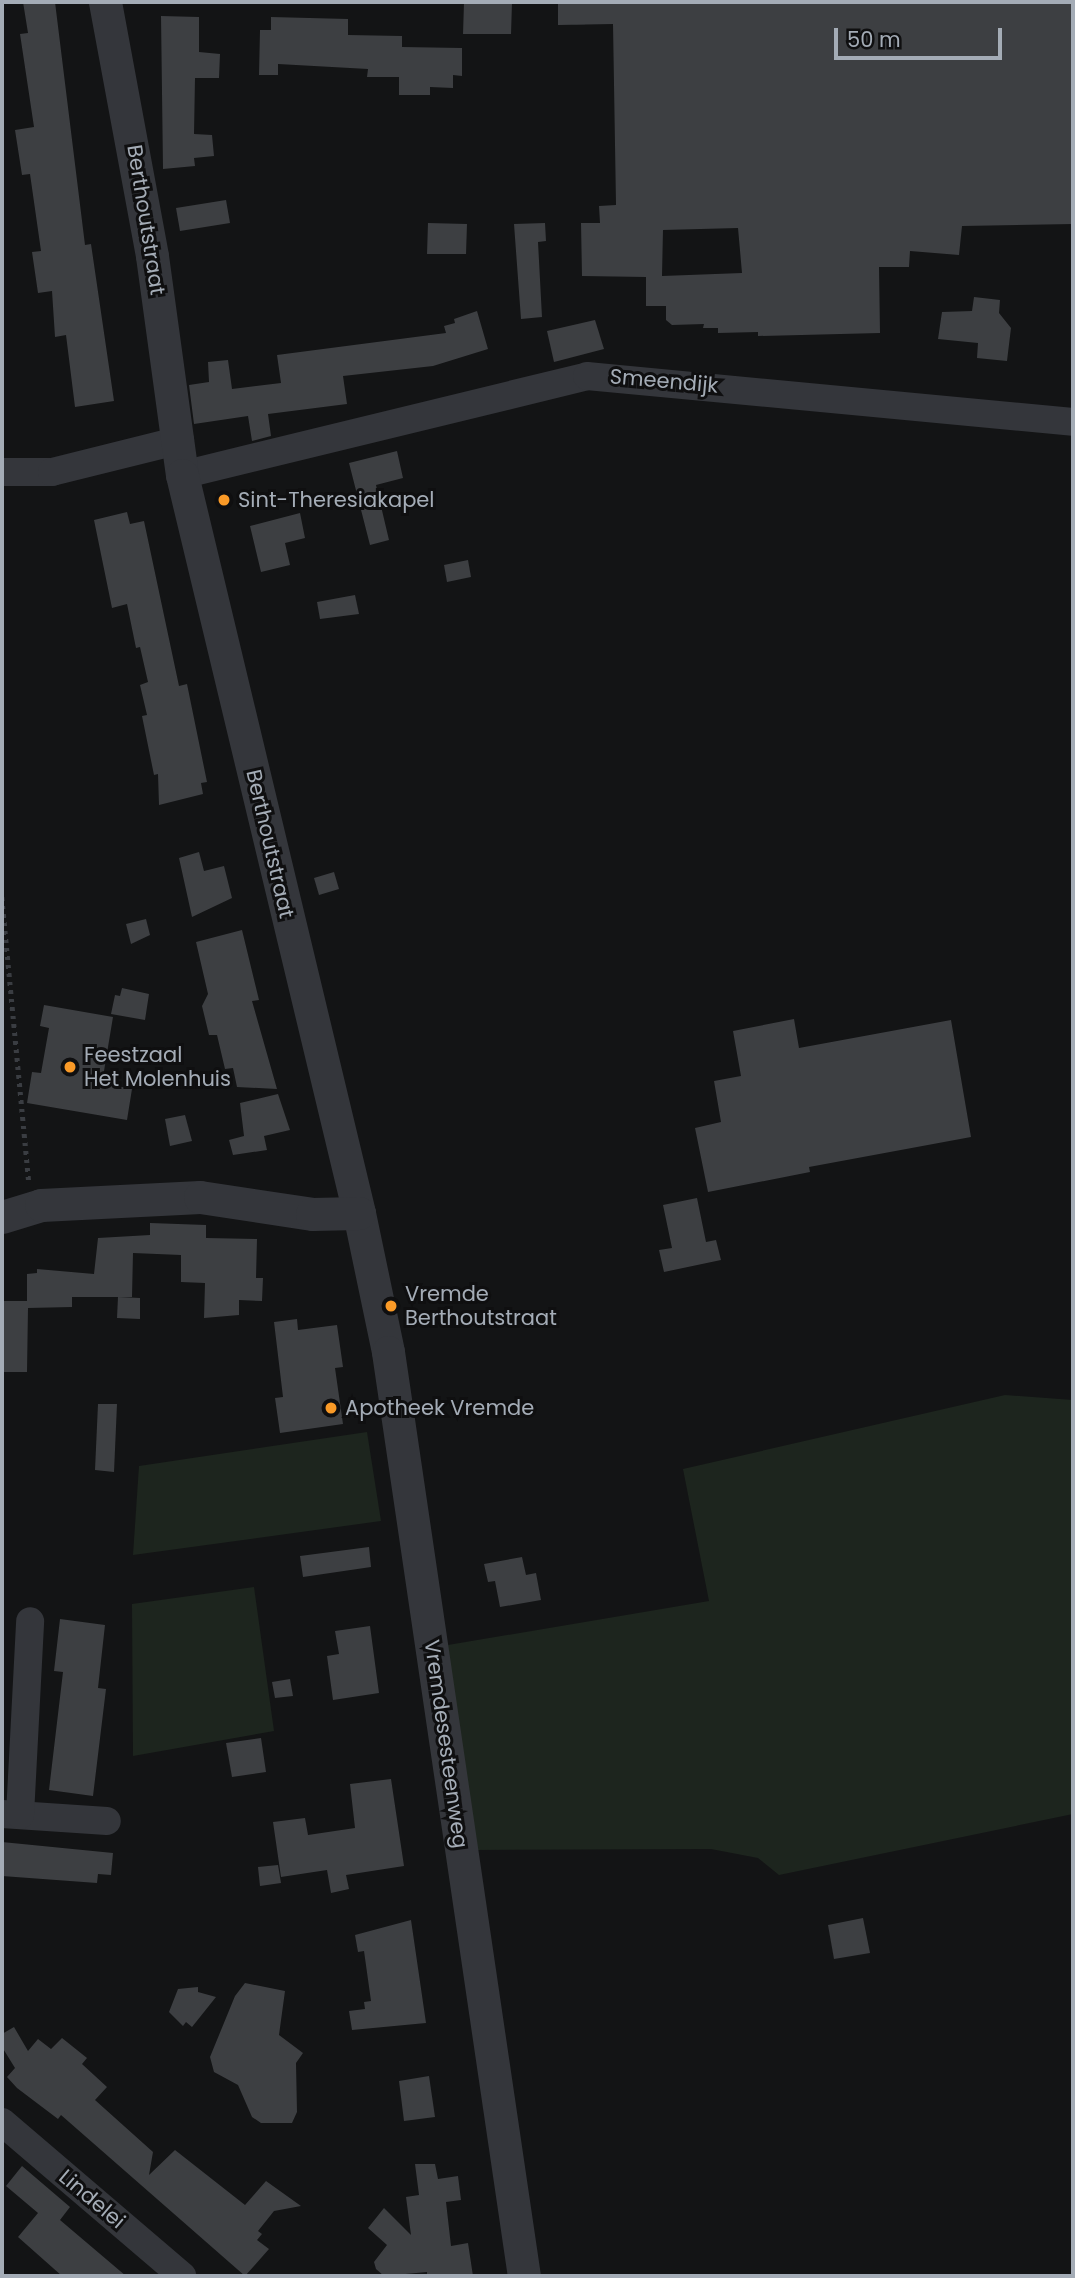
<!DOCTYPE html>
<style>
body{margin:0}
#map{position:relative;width:1075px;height:2278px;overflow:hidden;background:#131415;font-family:Poppins,sans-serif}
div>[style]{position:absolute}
.green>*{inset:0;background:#1d251e}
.building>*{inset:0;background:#3d3f42}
.path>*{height:4.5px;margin-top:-2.25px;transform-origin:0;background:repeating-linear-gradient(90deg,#3a3d42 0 3.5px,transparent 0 8.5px)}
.minor>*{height:28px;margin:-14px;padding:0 14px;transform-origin:14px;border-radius:14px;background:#34363b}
.tertiary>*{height:33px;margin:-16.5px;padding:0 16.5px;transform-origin:16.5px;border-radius:16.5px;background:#34363b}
.dots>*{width:19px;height:19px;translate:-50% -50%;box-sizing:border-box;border:4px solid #0f0f10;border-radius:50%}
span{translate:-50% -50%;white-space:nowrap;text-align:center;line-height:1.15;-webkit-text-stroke:6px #0f0f10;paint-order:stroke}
.street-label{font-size:21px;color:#a4acb6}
.poi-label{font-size:21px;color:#a4acb6}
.left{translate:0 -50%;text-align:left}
.frame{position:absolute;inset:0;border:4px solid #a4acb6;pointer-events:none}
.scale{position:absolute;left:834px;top:28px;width:168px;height:32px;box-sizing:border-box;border:4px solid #a4acb6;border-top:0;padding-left:9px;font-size:21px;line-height:24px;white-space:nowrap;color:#a4acb6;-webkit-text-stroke:5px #0f0f10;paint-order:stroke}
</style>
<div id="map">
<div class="green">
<div style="clip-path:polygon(1005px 1395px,1073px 1400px,1073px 1814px,779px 1875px,758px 1858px,711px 1849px,475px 1850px,442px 1646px,709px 1601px,683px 1469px)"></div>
<div style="clip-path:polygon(367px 1432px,381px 1521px,133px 1555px,139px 1466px)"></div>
<div style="clip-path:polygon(254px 1587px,274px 1731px,133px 1756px,132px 1604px)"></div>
</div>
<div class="building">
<div style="clip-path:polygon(23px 2px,55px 2px,85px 245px,91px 244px,114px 401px,75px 407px,66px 335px,55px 337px,52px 291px,38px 293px,32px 252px,41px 251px,30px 174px,22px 175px,15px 130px,34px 127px,20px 34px,28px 33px)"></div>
<div style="clip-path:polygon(464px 2px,512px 2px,511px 34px,463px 34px)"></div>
<div style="clip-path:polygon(evenodd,558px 2px,1073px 2px,1073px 224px,962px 226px,959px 255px,910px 251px,909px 267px,879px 267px,880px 333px,758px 336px,758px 332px,718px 333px,718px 328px,703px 328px,704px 324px,672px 325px,666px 320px,666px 306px,646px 306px,646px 277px,582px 276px,581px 223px,600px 223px,599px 206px,616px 205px,613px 24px,558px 25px,558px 2px,738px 228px,742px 273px,662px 276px,663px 230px,738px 228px)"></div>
<div style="clip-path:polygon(161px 16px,199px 17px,199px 52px,220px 54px,219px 78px,195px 78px,194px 134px,212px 135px,214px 156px,194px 158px,195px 166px,163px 169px)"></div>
<div style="clip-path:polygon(271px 17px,348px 19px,348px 35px,402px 36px,402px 47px,462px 48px,462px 76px,453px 75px,453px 88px,430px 87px,430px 95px,399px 95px,399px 77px,367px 77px,368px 69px,278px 64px,278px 75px,259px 75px,260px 30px,271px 30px)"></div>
<div style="clip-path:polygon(226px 200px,230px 223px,180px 231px,176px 208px)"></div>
<div style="clip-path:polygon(428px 223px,467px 224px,466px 254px,427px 254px)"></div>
<div style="clip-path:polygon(545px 223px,546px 241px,538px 242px,542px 317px,521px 319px,514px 224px)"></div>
<div style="clip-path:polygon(974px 297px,1000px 300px,999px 313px,1011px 328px,1007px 361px,977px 358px,978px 343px,938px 339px,942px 312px,972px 311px)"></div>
<div style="clip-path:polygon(477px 311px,488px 349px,433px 366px,343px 376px,347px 404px,268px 414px,271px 436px,252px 441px,248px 416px,194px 424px,189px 385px,209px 382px,208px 362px,228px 360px,232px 389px,281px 383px,277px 355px,446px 333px,444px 326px,455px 323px,454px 319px)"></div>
<div style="clip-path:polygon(595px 320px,604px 349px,554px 362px,547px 331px)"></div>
<div style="clip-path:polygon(397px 451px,403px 478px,376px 485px,389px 540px,370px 545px,349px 463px)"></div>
<div style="clip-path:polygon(127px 512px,130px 524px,144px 521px,179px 686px,187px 684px,207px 782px,201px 783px,203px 794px,159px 805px,158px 774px,154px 775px,142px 716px,147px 715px,140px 685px,148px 682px,140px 647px,136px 648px,127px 604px,112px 608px,94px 520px)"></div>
<div style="clip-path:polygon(300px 513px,305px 538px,285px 543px,290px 565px,261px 572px,250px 526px)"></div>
<div style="clip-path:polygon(468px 560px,471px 577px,447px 582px,444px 565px)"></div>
<div style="clip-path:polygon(355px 595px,359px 614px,320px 619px,317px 602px)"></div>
<div style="clip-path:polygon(199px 852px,204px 871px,224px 866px,232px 898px,192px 917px,179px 858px)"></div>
<div style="clip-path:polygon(334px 872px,339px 889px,319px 895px,314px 878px)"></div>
<div style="clip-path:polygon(146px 919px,150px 935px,131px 944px,126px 924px)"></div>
<div style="clip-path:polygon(242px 930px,259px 1000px,252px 1001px,277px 1089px,237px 1087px,233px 1068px,225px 1069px,217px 1035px,209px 1035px,202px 1006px,208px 994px,196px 942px)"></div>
<div style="clip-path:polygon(122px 988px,149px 994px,145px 1020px,111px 1014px,115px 995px,120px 996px)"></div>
<div style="clip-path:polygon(44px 1005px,113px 1017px,102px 1083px,132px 1089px,127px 1120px,27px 1103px,32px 1072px,41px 1073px,49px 1028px,40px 1026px)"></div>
<div style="clip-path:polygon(794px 1019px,799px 1048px,951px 1020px,971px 1137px,809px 1167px,810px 1172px,708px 1192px,695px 1128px,721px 1122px,714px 1081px,741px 1076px,733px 1031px)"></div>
<div style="clip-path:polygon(278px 1094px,290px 1130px,264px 1136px,267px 1150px,233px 1155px,229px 1140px,244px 1136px,240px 1103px)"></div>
<div style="clip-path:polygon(185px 1115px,192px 1141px,170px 1146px,165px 1119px)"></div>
<div style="clip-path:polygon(697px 1198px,706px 1242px,716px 1240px,721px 1260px,664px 1272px,659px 1250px,672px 1248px,663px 1205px)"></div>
<div style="clip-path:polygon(150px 1223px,206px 1225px,206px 1238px,257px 1239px,256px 1278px,263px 1278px,262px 1301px,239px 1300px,239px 1315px,204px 1318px,205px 1283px,181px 1282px,181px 1255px,133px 1253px,132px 1297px,72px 1297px,72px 1307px,28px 1308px,27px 1372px,2px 1372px,2px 1301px,27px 1301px,27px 1274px,37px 1273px,37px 1269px,94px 1274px,98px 1238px,150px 1235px)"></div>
<div style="clip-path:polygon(118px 1297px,140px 1298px,140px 1319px,117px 1318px)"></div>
<div style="clip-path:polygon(297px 1319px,298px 1330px,337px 1325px,343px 1367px,335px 1368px,343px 1424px,280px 1433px,275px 1398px,283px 1397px,274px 1322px)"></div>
<div style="clip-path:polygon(98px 1404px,117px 1404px,114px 1472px,95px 1470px)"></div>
<div style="clip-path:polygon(369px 1547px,371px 1567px,303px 1577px,300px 1556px)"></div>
<div style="clip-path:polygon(522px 1557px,526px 1575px,536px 1573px,541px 1600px,500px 1607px,495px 1581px,488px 1582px,484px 1564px)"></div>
<div style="clip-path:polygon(60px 1619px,105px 1625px,98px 1688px,106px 1689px,93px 1796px,49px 1790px,63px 1672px,54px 1671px)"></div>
<div style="clip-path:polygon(370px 1626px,379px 1693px,333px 1700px,327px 1656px,339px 1654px,335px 1631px)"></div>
<div style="clip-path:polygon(290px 1679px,293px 1696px,275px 1698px,272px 1682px)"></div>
<div style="clip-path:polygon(261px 1738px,266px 1772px,232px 1777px,226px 1743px)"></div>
<div style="clip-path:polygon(391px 1779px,404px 1866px,346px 1875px,349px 1889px,331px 1893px,327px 1870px,281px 1877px,273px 1822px,305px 1818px,308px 1835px,355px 1828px,350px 1784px)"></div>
<div style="clip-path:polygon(2px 1842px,113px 1853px,111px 1875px,98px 1874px,97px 1883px,2px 1876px)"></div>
<div style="clip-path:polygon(278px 1865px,281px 1883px,260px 1886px,258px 1867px)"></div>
<div style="clip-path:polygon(863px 1918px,870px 1953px,834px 1959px,828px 1925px)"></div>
<div style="clip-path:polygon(411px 1920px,426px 2023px,352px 2030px,349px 2011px,365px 2009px,364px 2002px,371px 2001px,364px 1951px,358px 1952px,355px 1935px)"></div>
<div style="clip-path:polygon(245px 1983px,285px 1991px,279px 2035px,303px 2053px,296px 2063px,297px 2112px,292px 2123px,261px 2123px,252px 2117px,238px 2085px,214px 2072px,210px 2057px,235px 1996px)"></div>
<div style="clip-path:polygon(198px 1987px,198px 1992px,216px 1997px,192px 2027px,186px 2022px,183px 2026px,169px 2012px,178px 1989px)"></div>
<div style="clip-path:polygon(14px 2027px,28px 2051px,38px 2039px,51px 2049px,62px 2038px,87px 2058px,82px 2064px,107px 2087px,95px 2100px,153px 2152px,149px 2175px,175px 2150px,245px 2205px,266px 2181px,301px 2206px,274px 2211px,258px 2231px,262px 2234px,257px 2240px,269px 2249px,245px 2276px,61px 2115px,58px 2119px,17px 2088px,7px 2077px,15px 2068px,2px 2047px,2px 2034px)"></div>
<div style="clip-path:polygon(429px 2076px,435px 2117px,404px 2121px,399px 2081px)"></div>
<div style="clip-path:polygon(415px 2164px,435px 2164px,438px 2179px,458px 2176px,461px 2200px,446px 2202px,451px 2246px,468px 2243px,473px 2276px,427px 2276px,427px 2272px,384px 2276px,376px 2269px,374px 2262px,387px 2245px,368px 2228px,384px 2208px,411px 2235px,406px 2197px,419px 2195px)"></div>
<div style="clip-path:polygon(22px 2166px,70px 2207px,60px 2220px,126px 2276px,62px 2276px,18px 2237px,38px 2213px,6px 2186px)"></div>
</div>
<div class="path">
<div style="left:2px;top:897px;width:286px;rotate:84.6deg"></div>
</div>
<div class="minor">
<div style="left:2px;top:472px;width:50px"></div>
<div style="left:52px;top:472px;width:132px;rotate:-14deg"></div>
<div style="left:182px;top:475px;width:417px;rotate:-13.7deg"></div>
<div style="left:587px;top:376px;width:488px;rotate:5.4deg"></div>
<div style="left:2px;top:1814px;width:105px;rotate:3.8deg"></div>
<div style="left:20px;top:1815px;width:194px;rotate:-87deg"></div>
<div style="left:2px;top:2122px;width:237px;rotate:40.5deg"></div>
</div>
<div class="tertiary">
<div style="left:105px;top:2px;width:258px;rotate:79.5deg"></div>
<div style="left:152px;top:256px;width:221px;rotate:82.2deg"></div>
<div style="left:182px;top:475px;width:759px;rotate:76.51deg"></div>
<div style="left:359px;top:1213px;width:142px;rotate:78.2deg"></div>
<div style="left:388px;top:1352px;width:934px;rotate:81.63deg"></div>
<div style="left:2px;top:1217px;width:41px;rotate:-17.1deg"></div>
<div style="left:41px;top:1205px;width:159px;rotate:-2.9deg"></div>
<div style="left:200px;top:1197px;width:113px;rotate:8.6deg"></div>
<div style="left:312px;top:1214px;width:47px;rotate:-1.2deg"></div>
</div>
<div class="dots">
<div style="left:224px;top:500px;background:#fa9a27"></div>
<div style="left:70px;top:1067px;background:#fa9a27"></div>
<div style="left:391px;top:1306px;background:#fa9a27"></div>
<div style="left:331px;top:1408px;background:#fa9a27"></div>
</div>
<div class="street-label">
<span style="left:146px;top:220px;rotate:81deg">Berthoutstraat</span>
<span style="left:664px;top:381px;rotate:5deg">Smeendijk</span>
<span style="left:270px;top:844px;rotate:77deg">Berthoutstraat</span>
<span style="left:446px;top:1744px;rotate:82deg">Vremdesesteenweg</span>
<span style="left:92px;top:2199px;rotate:40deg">Lindelei</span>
</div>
<div class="poi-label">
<span class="left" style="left:238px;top:500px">Sint-Theresiakapel</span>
<span class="left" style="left:84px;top:1067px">Feestzaal<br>Het Molenhuis</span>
<span class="left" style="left:405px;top:1306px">Vremde<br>Berthoutstraat</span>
<span class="left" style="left:345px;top:1408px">Apotheek Vremde</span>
</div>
<div class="frame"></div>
<div class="scale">50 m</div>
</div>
